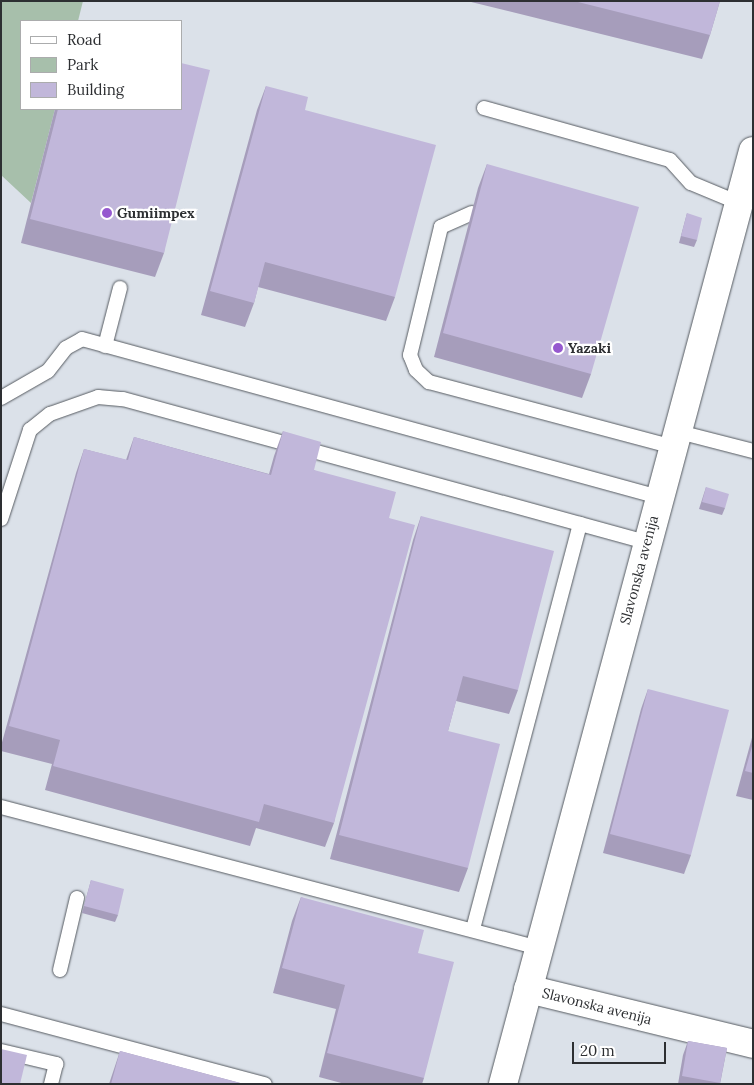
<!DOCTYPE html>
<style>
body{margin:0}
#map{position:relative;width:754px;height:1085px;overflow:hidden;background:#dbe1e9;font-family:Lora,serif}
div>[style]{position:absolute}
.green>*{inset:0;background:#a7bfab}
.roads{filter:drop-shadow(0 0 1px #565b61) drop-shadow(0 0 1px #565b61)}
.lane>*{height:14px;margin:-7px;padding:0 7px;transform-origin:7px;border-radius:7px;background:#fff}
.street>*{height:28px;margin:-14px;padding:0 14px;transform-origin:14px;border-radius:14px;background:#fff}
.wall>*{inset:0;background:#a69dbb}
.building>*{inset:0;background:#c1b7da}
.dots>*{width:14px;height:14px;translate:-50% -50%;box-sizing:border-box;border:2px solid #fff;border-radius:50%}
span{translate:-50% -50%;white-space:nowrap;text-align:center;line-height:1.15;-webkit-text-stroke:4.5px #fff;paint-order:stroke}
.poi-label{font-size:14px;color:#2d2f32;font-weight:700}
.left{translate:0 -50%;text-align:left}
.street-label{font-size:14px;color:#2d2f32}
.frame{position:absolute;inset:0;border:2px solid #2d2f32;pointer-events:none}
.legend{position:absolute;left:20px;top:20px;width:162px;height:90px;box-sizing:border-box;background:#fff;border:1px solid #abacad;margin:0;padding:6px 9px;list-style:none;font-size:15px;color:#2d2f32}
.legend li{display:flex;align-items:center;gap:10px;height:25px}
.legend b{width:25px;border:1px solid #abacad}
.scale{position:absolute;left:572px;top:1042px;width:94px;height:22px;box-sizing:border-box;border:2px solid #2d2f32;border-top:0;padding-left:6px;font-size:15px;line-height:18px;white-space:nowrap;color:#2d2f32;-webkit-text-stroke:4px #fff;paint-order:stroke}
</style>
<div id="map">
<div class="green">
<div style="clip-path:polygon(1px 1px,83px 1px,78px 21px,21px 21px,21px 109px,55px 109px,31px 203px,1px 175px)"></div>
</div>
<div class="roads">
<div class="lane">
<div style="left:484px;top:108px;width:193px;rotate:15.6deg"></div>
<div style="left:670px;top:160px;width:31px;rotate:48deg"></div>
<div style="left:691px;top:183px;width:52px;rotate:22.6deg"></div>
<div style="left:472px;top:213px;width:34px;rotate:156deg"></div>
<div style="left:441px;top:227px;width:132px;rotate:103.6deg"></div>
<div style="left:410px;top:355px;width:16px;rotate:68deg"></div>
<div style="left:416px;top:370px;width:18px;rotate:43deg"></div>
<div style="left:429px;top:382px;width:253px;rotate:14.9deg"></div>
<div style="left:105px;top:346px;width:60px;rotate:-75.5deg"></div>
<div style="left:1px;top:398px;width:54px;rotate:-29.9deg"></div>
<div style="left:48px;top:371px;width:29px;rotate:-52deg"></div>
<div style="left:66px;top:348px;width:18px;rotate:-29deg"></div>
<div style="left:82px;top:339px;width:598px;rotate:15.31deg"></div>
<div style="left:679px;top:432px;width:76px;rotate:14.4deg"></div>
<div style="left:1px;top:519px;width:94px;rotate:-72deg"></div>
<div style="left:30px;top:430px;width:26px;rotate:-39deg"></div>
<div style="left:50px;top:414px;width:51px;rotate:-19.5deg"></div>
<div style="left:98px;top:397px;width:25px;rotate:5deg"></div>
<div style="left:123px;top:399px;width:542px;rotate:15.29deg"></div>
<div style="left:1px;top:807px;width:556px;rotate:14.69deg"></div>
<div style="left:473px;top:929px;width:419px;rotate:-75.2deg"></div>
<div style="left:60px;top:970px;width:74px;rotate:-76.7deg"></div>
<div style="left:1px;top:1014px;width:273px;rotate:14.9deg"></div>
<div style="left:1px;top:1051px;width:57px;rotate:13.3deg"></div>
<div style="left:56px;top:1064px;width:21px;rotate:104deg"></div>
</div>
<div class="street">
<div style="left:528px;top:989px;width:232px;rotate:13.7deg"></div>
<div style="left:503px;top:1084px;width:966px;rotate:-75deg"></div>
</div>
</div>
<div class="wall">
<div style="clip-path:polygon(467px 1px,720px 1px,710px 35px,702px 59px)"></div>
<div style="clip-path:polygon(266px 86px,395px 297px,386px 321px,258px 287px,254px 303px,245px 327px,201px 315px,257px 110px)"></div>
<div style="clip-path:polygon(55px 109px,181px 109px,164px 253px,155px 277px,21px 243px)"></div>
<div style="clip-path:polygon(487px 164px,591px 374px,582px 398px,434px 357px,478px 188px)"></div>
<div style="clip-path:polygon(687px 213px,697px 240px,694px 247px,679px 243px)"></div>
<div style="clip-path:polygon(283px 431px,314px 470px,389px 518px,334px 823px,325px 847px,256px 828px,250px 846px,45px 790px,52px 764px,1px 751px,1px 746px,76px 473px,84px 449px,126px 460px,134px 437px,269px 474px,274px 456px)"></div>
<div style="clip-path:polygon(706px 487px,725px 508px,722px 515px,699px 509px)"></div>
<div style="clip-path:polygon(421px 516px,518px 690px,509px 714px,456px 701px,448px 731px,468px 868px,459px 892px,330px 859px,413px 540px)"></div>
<div style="clip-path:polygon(648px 689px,691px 855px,684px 874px,603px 853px,641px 709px)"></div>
<div style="clip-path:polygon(753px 734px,753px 800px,736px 796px)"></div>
<div style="clip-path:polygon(91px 880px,118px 915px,115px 922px,82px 913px)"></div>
<div style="clip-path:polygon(301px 897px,418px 953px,424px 1078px,422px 1084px,345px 1084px,319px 1077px,336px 1009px,273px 993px,292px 921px)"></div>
<div style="clip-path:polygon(688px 1041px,727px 1048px,720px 1084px,678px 1084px,683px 1055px)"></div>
<div style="clip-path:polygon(120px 1051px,244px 1084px,109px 1084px)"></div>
</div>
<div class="building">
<div style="clip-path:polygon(574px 1px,720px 1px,710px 35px)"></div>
<div style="clip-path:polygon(181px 63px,210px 70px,164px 253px,30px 219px,58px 109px,181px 109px)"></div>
<div style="clip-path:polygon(266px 86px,308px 97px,305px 110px,436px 145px,395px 297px,265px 262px,254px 303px,210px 291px)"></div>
<div style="clip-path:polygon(487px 164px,639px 207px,591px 374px,443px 333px)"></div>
<div style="clip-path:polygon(687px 213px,702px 218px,697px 240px,681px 236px)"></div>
<div style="clip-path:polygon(283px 431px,321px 442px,314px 470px,396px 492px,389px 518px,415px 525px,334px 823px,264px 804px,259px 822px,53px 766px,60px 740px,9px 726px,84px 449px,128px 460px,134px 437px,271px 475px)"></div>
<div style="clip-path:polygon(706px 487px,729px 494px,725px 508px,702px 502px)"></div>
<div style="clip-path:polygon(421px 516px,554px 551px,518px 690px,463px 676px,448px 731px,500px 744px,468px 868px,339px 835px)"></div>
<div style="clip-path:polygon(648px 689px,729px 710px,691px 855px,610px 834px)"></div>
<div style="clip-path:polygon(753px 743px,753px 773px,745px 771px)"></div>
<div style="clip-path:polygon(91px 880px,124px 889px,118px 915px,84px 906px)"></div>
<div style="clip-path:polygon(301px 897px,424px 930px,418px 953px,454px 962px,424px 1078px,327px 1053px,345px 985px,282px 968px)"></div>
<div style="clip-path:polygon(688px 1041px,727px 1048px,720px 1083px,682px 1076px)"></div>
<div style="clip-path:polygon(1px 1049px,27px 1055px,20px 1084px,1px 1084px)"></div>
<div style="clip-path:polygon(120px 1051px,244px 1084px,111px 1084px)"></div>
</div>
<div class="dots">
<div style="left:107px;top:213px;background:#9659cf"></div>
<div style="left:558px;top:348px;background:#9659cf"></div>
</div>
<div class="poi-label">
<span class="left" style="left:117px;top:213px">Gumiimpex</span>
<span class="left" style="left:568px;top:348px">Yazaki</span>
</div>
<div class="street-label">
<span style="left:639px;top:570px;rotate:-75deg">Slavonska avenija</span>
<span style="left:597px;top:1006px;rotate:14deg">Slavonska avenija</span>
</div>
<div class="frame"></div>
<ul class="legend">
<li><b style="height:6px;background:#fff"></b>Road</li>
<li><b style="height:14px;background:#a7bfab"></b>Park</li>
<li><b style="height:14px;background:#c1b7da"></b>Building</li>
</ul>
<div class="scale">20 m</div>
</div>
